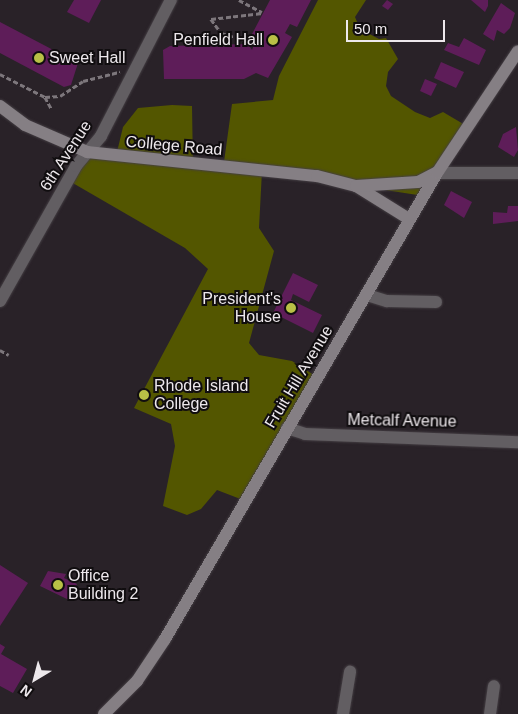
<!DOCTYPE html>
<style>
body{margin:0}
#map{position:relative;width:518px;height:714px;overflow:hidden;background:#292228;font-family:Helvetica,sans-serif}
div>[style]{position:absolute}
.forest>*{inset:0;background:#535600}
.building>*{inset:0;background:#5e1d59}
.path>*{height:2.5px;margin-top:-1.25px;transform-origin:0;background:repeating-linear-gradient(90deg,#7d777c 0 5px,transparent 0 7.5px)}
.roads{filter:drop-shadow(0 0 1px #443e43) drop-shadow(0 0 1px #443e43)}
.street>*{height:12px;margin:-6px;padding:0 6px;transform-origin:6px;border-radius:6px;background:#625e62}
.secondary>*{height:12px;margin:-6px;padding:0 6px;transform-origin:6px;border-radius:6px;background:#857f84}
.dots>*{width:14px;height:14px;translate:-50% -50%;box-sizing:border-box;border:2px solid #100d0f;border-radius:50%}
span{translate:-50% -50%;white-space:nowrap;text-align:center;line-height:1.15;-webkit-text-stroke:4px #100d0f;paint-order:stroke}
.poi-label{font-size:16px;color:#ede8ec}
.right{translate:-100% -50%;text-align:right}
.left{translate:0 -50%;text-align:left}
.street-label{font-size:16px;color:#ede8ec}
.north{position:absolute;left:10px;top:654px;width:50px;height:50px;-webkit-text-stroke:4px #100d0f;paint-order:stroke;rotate:217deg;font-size:14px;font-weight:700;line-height:20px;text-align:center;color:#ede8ec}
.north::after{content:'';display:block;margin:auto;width:18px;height:22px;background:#ede8ec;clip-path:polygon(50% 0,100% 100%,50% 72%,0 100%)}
.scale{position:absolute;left:346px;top:20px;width:99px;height:22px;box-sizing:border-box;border:2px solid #ede8ec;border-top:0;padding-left:6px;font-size:15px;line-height:18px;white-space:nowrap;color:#ede8ec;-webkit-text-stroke:4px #100d0f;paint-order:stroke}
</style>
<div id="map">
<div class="forest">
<div style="clip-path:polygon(318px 0,366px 0,355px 17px,360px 29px,379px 39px,386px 38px,398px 59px,388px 72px,386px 86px,391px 96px,415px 112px,430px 118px,443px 112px,465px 125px,424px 196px,262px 171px,259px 228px,274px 251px,249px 343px,259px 355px,292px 361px,317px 377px,243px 500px,217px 490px,201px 509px,187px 515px,163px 506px,175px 446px,171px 424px,134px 408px,208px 269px,185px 248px,71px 182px,92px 147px,117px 152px,123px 127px,138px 108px,172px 105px,192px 106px,193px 166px,223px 169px,232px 104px,273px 100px,279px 76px)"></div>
</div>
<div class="building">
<div style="clip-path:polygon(74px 0,101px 0,89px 23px,67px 12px)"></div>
<div style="clip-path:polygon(270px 0,311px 0,297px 27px,290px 24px,285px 33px,292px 37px,268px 78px,256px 73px,244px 79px,164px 79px,163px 50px,170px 46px,248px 44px,252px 50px,257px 37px,252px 34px)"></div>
<div style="clip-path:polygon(387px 0,393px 4px,388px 10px,382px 6px)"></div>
<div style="clip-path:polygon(471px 0,488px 0,488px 6px,485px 12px)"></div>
<div style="clip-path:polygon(501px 3px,515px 13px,510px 28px,504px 34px,497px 30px,494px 41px,483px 34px)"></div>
<div style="clip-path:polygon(0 22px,78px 63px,71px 85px,64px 87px,0 53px)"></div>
<div style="clip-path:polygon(464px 38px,486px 50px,479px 65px,444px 50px,448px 43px,459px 47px)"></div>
<div style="clip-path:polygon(441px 62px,464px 72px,456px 88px,434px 78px)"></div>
<div style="clip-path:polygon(425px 79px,437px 84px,431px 96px,420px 91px)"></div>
<div style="clip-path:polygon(516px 127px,518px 150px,514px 157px,498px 147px,503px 134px)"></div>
<div style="clip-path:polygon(451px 191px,472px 202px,464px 218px,444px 205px)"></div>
<div style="clip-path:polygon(508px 206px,518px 206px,518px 221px,493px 224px,493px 212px,507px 213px)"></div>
<div style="clip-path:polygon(293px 273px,318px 285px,309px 302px,293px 294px,291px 300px,322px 315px,313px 333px,273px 313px)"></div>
<div style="clip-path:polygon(0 565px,28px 583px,0 626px)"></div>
<div style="clip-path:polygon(48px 571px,66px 574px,64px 578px,77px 584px,69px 600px,40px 586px)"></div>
<div style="clip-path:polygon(0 644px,5px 647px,1px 654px,27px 669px,13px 693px,0 686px)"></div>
</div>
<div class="path">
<div style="left:239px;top:0;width:26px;rotate:28deg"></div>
<div style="left:211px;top:19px;width:52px;rotate:-6.6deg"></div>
<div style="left:211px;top:19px;width:17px;rotate:54deg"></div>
<div style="left:221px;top:33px;width:34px;rotate:17deg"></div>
<div style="left:0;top:74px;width:51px;rotate:27.1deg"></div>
<div style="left:45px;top:97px;width:13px;rotate:61deg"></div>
<div style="left:45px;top:97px;width:15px;rotate:-4deg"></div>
<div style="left:60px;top:96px;width:27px;rotate:-33deg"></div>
<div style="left:83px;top:81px;width:38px;rotate:-14deg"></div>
<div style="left:0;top:350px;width:10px;rotate:29deg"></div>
</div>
<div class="roads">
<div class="street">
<div style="left:437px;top:173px;width:81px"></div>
<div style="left:367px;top:295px;width:21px;rotate:17deg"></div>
<div style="left:387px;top:301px;width:49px;rotate:1.2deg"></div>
<div style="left:0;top:301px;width:155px;rotate:-60.6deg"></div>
<div style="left:76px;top:166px;width:39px;rotate:-50deg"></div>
<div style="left:101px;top:136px;width:153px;rotate:-62.8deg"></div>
<div style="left:287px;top:428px;width:19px;rotate:18deg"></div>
<div style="left:305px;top:434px;width:213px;rotate:2.2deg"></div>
<div style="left:343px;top:714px;width:43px;rotate:-80.5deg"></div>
<div style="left:490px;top:714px;width:28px;rotate:-82deg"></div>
</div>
<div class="secondary">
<div style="left:0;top:106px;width:31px;rotate:37deg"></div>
<div style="left:25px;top:125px;width:68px;rotate:23.5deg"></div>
<div style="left:87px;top:152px;width:231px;rotate:6deg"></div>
<div style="left:317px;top:176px;width:40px;rotate:14.4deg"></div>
<div style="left:356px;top:186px;width:62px;rotate:31.9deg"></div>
<div style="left:356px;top:186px;width:62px;rotate:-3.7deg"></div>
<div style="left:418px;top:182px;width:20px;rotate:-27deg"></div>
<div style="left:104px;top:714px;width:47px;rotate:-45deg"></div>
<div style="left:137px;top:681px;width:50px;rotate:-56.3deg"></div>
<div style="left:165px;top:639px;width:540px;rotate:-59.73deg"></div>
<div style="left:437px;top:173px;width:146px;rotate:-56.4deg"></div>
</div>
</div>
<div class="dots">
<div style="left:273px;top:40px;background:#b9c046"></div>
<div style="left:39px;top:58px;background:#b9c046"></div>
<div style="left:291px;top:308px;background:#b9c046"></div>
<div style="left:144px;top:395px;background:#b9c046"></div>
<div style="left:58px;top:585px;background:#b9c046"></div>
</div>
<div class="poi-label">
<span class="right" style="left:263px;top:40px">Penfield Hall</span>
<span class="left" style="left:49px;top:58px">Sweet Hall</span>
<span class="right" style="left:281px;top:308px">President's<br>House</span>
<span class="left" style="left:154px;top:395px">Rhode Island<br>College</span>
<span class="left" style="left:68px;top:585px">Office<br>Building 2</span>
</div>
<div class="street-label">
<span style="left:174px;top:146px;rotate:5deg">College Road</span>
<span style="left:66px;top:156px;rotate:-57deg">6th Avenue</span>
<span style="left:299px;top:377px;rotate:-59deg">Fruit Hill Avenue</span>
<span style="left:402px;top:421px;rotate:1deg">Metcalf Avenue</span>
</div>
<div class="north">N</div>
<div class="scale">50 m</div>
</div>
